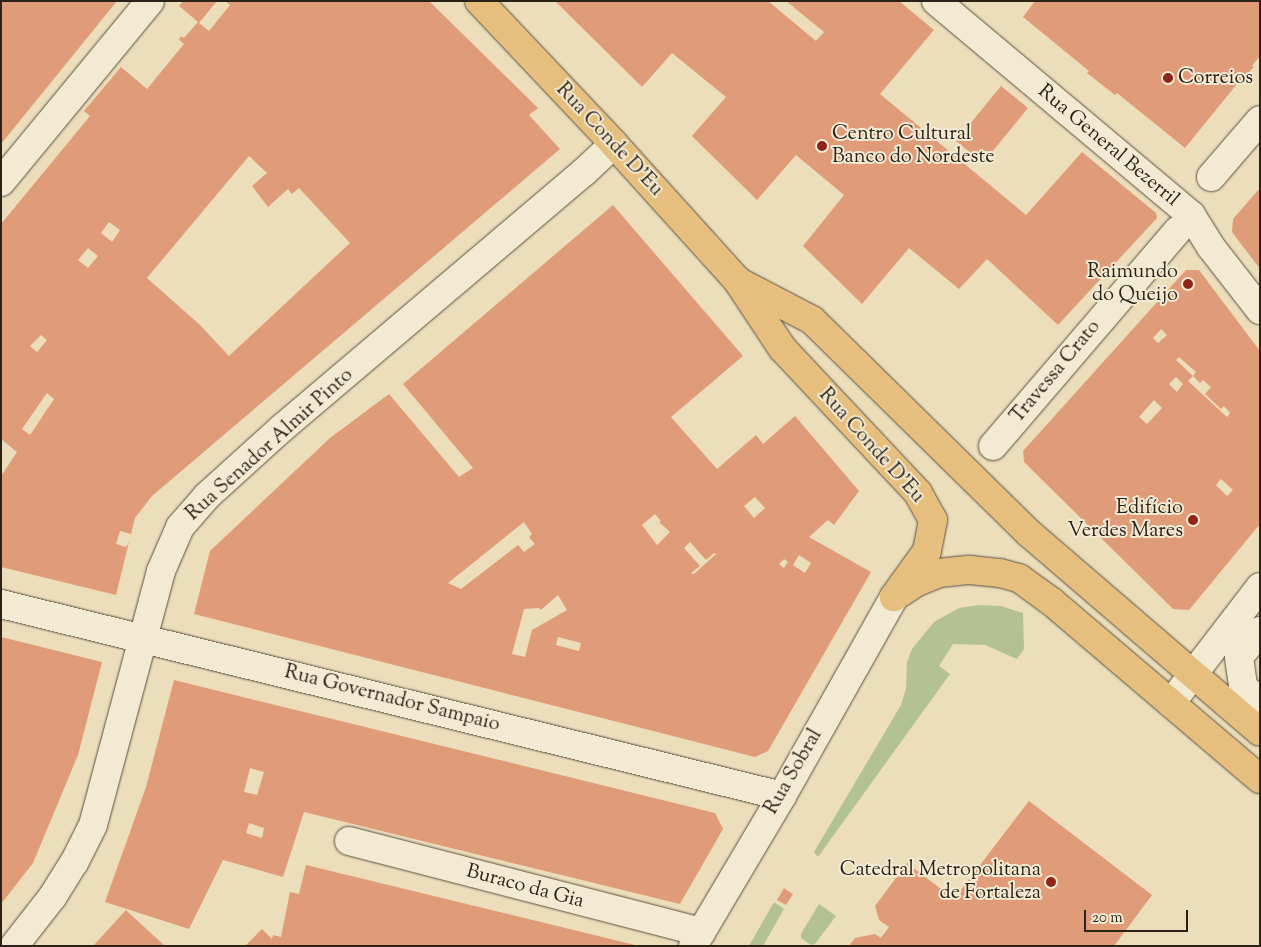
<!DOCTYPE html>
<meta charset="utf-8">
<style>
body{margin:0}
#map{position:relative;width:1261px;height:947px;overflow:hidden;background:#ecdebb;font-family:"Sorts Mill Goudy",serif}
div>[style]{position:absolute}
.green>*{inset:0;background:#b4c293}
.building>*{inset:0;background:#e09c78}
.roads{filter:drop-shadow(0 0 1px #5a5040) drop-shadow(0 0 1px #5a5040)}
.minor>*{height:28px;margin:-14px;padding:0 14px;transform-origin:14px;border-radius:14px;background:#f3ead3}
.major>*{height:28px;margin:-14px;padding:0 14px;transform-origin:14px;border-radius:14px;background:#e6bf7e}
.dots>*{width:14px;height:14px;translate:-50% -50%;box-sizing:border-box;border:2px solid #f3ead3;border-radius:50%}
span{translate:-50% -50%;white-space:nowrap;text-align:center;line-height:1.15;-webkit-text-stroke:4px #f3ead3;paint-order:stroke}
.poi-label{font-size:20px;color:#2a2117}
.left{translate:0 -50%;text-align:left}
.right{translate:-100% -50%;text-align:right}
.street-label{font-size:20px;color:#2a2117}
.frame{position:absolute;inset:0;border:2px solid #2a2117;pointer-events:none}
.scale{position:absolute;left:1084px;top:910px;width:104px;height:22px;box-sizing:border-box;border:2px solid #2a2117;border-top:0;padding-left:6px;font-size:15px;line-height:18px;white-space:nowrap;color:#2a2117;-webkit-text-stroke:4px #f3ead3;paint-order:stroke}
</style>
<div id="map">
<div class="green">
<div style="clip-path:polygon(979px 605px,1001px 606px,1023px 613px,1024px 649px,1017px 659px,985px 645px,953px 644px,939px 666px,950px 674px,818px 857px,814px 852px,901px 705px,906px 689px,907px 662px,912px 649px,934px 622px,959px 608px)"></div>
<div style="clip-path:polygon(774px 902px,784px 909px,763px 946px,749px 946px)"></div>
<div style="clip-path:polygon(819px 904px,836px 916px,815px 944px,811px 945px,801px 938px,801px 934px)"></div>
</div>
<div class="building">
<div style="clip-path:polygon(1px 1px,117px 1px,1px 144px)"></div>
<div style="clip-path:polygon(evenodd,183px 1px,217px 1px,199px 23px,209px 31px,230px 5px,225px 1px,429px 1px,538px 108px,529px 115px,560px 149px,152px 496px,135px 518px,131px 534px,120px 531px,116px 544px,126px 547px,129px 542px,116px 595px,1px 567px,1px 476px,17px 452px,1px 439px,1px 224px,90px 116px,84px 111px,121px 67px,147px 89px,184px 44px,179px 40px,181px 36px,184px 38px,198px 22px,179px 6px,183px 1px,249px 156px,267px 173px,252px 186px,268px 207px,288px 189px,292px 194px,299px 188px,350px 243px,229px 356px,200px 325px,147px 278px,249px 156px,183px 1px,109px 222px,120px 230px,112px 242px,101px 233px,109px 222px,183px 1px,88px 248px,98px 256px,88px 268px,78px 260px,88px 248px,183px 1px,41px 335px,47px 340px,37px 352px,30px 346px,41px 335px,183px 1px,47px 393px,54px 399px,30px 435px,22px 429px,47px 393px)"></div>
<div style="clip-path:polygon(555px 1px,768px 1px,816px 41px,824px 32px,786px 1px,899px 1px,934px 30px,880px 94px,1026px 215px,1082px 152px,1156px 213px,1157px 218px,1058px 325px,987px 259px,959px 289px,909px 248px,862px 304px,803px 246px,844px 195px,796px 155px,757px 200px,692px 136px,726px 97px,672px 53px,642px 87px)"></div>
<div style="clip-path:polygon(1035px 1px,1260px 1px,1260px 56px,1252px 66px,1254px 67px,1237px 84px,1185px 148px,1117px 93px,1115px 95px,1087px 73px,1089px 71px,1023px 17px)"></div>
<div style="clip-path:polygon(1001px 86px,1028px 108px,983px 163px,956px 141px)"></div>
<div style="clip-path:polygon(1260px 188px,1260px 269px,1232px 232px,1233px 219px)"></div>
<div style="clip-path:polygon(evenodd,613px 205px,743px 356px,671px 417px,717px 469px,756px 435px,763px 444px,795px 416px,859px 491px,834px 525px,828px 520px,809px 537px,871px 572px,768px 751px,755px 757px,194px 614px,210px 551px,330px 438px,389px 394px,459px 477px,473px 468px,403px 384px,613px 205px,755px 497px,765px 508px,754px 518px,744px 506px,755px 497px,613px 205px,655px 514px,661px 521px,659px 522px,670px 532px,657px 545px,642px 525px,655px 514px,613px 205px,524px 522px,532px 534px,529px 537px,535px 544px,524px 552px,518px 545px,461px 589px,448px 583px,524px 522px,613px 205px,690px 542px,706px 560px,714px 553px,716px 554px,694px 574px,691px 573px,700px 566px,684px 548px,690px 542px,613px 205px,799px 555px,811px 563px,805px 573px,793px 565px,799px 555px,613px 205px,784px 559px,788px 562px,784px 568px,779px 564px,784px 559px,613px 205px,558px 595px,567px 610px,532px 630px,525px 657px,512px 654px,524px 609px,539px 608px,541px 610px,558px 595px,613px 205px,558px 637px,581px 643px,579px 651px,556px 645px,558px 637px)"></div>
<div style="clip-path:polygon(evenodd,1186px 270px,1199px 270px,1260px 351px,1260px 524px,1189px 610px,1173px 609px,1024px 462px,1023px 451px,1186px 270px,1161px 329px,1167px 335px,1158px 343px,1153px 338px,1161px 329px,1186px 270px,1179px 357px,1196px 372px,1193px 376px,1176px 360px,1179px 357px,1186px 270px,1193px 376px,1200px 383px,1203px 380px,1211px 387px,1205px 394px,1221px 409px,1224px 406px,1230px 413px,1227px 417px,1188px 381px,1193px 376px,1186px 270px,1176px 377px,1183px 384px,1177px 392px,1169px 384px,1176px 377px,1186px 270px,1154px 400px,1162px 408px,1147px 424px,1139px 417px,1154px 400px,1186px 270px,1221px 479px,1233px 490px,1227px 496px,1216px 485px,1221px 479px)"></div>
<div style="clip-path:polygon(1px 637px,102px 662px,78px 755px,33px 863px,1px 904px)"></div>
<div style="clip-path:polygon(evenodd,174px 680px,715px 813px,723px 829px,680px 904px,304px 812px,283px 877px,223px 860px,189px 929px,105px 902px,146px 787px,174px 680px,250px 768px,264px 772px,257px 795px,244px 792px,250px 768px,174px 680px,249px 823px,264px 828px,262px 838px,246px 833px,249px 823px)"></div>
<div style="clip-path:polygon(1029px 801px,1152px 895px,1114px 946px,849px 946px,855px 938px,875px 934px,881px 938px,889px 927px,879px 920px,875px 906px,907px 863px,954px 899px)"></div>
<div style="clip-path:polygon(306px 865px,635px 945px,635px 946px,245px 946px,262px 929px,272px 939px,273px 935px,281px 937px,290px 892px,299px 894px)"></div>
<div style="clip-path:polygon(784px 888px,793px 894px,786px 905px,777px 900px)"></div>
<div style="clip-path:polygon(126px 910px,129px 913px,165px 946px,93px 946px)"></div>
</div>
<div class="roads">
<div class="minor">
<div style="left:936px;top:1px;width:333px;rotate:40deg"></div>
<div style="left:1191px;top:215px;width:38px;rotate:58deg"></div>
<div style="left:1211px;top:247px;width:80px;rotate:52.1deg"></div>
<div style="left:1211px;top:177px;width:75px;rotate:-49.3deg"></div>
<div style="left:1px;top:182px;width:234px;rotate:-50.5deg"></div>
<div style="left:993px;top:446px;width:284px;rotate:-49.4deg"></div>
<div style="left:1px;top:604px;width:804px;rotate:13.81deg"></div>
<div style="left:1260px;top:631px;width:33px;rotate:129deg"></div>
<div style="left:1239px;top:657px;width:30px;rotate:82deg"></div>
<div style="left:1243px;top:687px;width:23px;rotate:41deg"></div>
<div style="left:1171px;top:703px;width:146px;rotate:-52.5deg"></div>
<div style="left:349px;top:841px;width:364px;rotate:14.5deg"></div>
<div style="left:14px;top:946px;width:63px;rotate:-52deg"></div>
<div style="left:53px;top:896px;width:39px;rotate:-58deg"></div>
<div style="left:74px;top:863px;width:42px;rotate:-63.4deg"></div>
<div style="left:93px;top:825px;width:263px;rotate:-75deg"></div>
<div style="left:161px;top:571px;width:48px;rotate:-66.6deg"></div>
<div style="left:180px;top:527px;width:41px;rotate:-48.9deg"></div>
<div style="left:207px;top:496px;width:101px;rotate:-42.2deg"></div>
<div style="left:282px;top:428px;width:396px;rotate:-40.3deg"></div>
<div style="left:584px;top:172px;width:41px;rotate:-43deg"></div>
<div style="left:693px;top:946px;width:174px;rotate:-59.3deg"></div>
<div style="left:782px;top:796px;width:228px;rotate:-60.6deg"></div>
</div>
<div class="major">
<div style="left:479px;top:1px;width:197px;rotate:46.6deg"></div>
<div style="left:614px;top:144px;width:183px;rotate:47.9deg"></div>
<div style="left:737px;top:280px;width:82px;rotate:56.5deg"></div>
<div style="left:782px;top:348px;width:199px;rotate:46.8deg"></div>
<div style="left:918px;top:493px;width:31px;rotate:61deg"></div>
<div style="left:933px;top:520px;width:32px;rotate:101deg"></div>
<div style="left:927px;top:551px;width:57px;rotate:125.7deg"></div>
<div style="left:739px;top:282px;width:82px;rotate:27.5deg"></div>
<div style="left:812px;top:320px;width:305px;rotate:44.5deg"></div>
<div style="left:1030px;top:534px;width:303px;rotate:40.7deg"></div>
<div style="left:900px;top:593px;width:20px;rotate:-33deg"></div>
<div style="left:917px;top:582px;width:24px;rotate:-22deg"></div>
<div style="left:939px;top:573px;width:31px;rotate:-6deg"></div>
<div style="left:970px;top:570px;width:30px;rotate:6deg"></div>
<div style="left:1000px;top:573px;width:20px;rotate:15deg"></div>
<div style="left:1019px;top:578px;width:41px;rotate:36deg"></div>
<div style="left:1052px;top:602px;width:273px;rotate:40.4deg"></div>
</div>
</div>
<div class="dots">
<div style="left:1168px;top:78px;background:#8f2418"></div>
<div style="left:822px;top:146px;background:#8f2418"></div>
<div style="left:1188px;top:284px;background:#8f2418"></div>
<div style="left:1193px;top:520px;background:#8f2418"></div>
<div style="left:1051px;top:882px;background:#8f2418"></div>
</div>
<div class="poi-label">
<span class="left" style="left:1178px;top:78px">Correios</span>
<span class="left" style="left:832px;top:146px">Centro Cultural<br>Banco do Nordeste</span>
<span class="right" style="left:1178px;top:284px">Raimundo<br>do Queijo</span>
<span class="right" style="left:1183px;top:520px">Edifício<br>Verdes Mares</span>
<span class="right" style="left:1041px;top:882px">Catedral Metropolitana<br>de Fortaleza</span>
</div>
<div class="street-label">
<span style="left:609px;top:140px;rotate:47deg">Rua Conde D'Eu</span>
<span style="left:1108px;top:146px;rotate:40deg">Rua General Bezerril</span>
<span style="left:1056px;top:372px;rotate:-50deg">Travessa Crato</span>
<span style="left:270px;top:445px;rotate:-42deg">Rua Senador Almir Pinto</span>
<span style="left:871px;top:446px;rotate:48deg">Rua Conde D'Eu</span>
<span style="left:392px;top:699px;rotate:14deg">Rua Governador Sampaio</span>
<span style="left:794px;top:772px;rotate:-60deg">Rua Sobral</span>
<span style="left:525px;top:887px;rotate:15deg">Buraco da Gia</span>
</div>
<div class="frame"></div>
<div class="scale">20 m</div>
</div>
